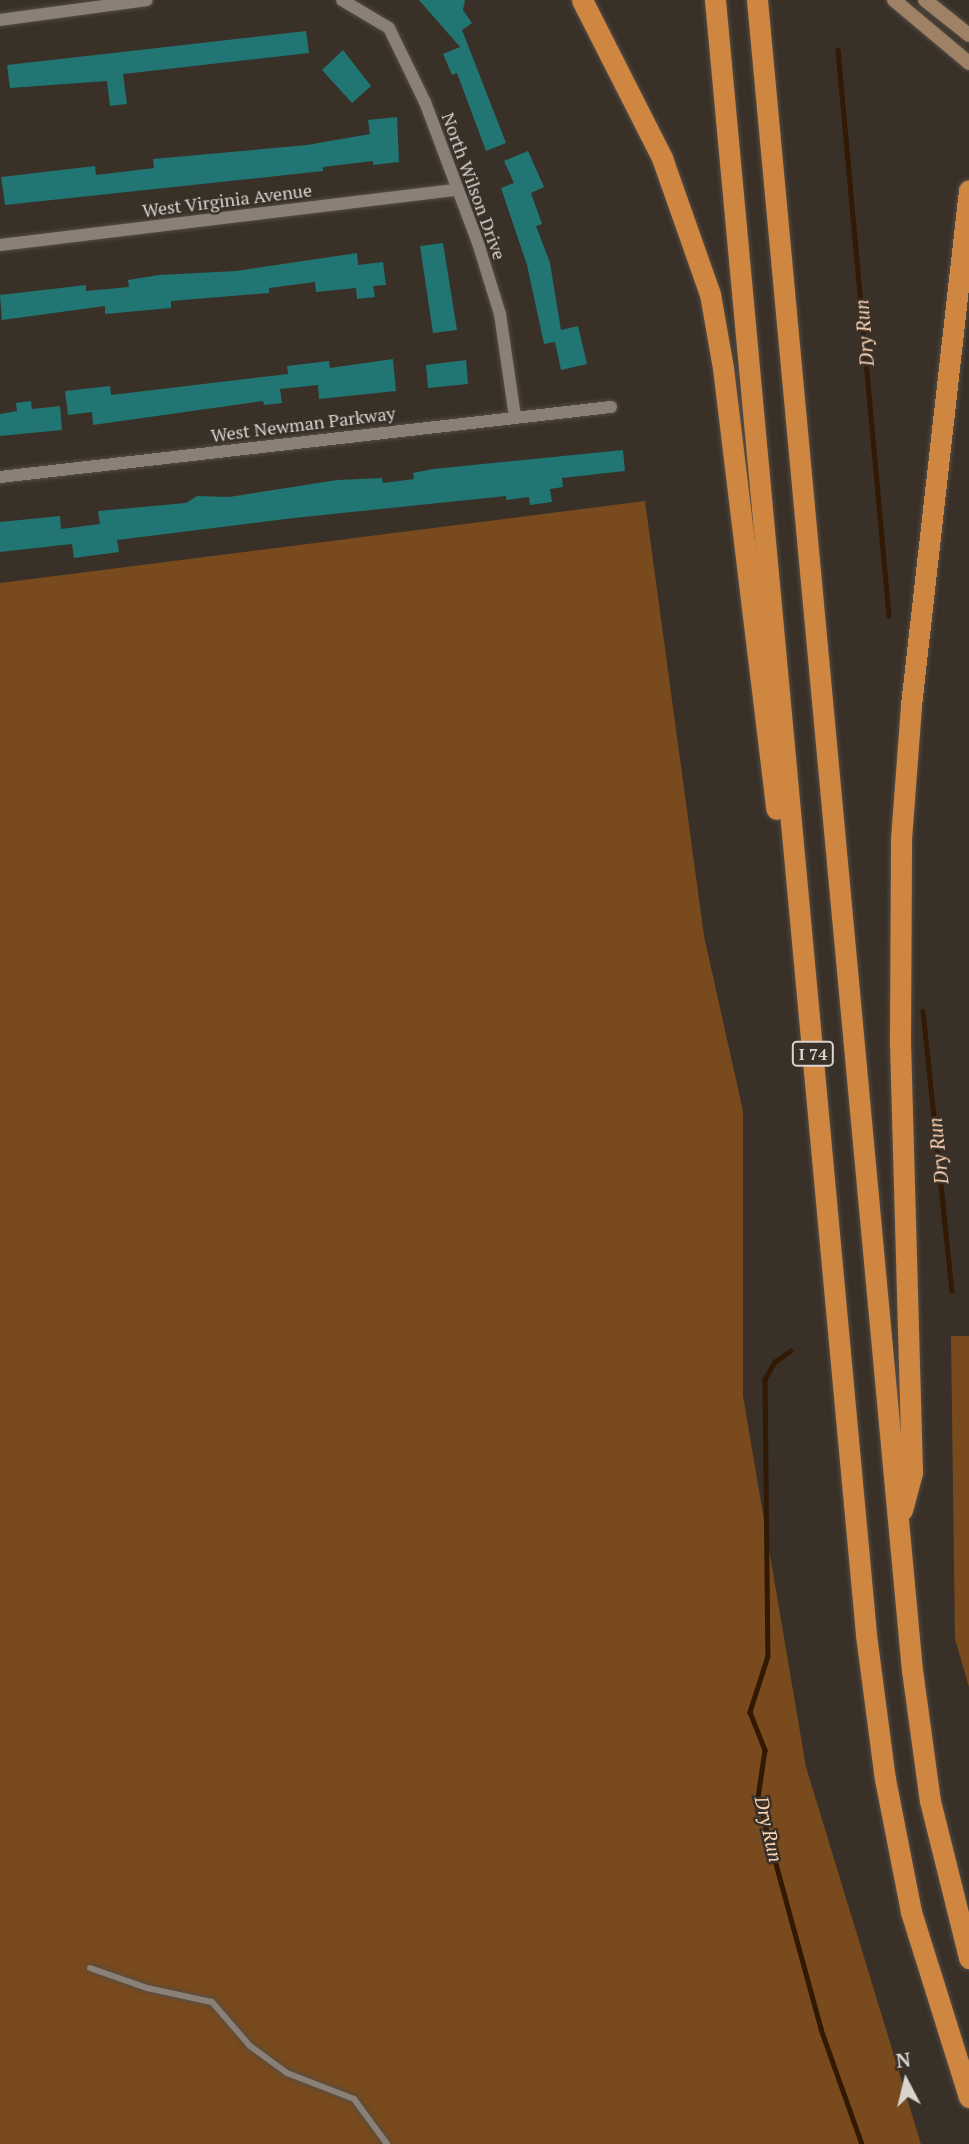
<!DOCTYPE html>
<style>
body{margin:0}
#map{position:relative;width:969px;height:2144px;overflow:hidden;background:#393028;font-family:"PT Serif",serif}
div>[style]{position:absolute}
.green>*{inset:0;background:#784a1d}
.stream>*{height:4.5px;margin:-2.25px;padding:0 2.25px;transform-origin:2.25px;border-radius:2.25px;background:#311903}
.building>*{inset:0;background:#217573}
.roads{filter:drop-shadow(0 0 2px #544d45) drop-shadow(0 0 2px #544d45)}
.service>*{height:6px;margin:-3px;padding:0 3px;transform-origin:3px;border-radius:3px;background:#8b8077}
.minor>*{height:12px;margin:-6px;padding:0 6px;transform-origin:6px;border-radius:6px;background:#8b8077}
.secondary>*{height:14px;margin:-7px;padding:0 7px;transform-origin:7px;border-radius:7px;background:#9f8266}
.motorway>*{height:21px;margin:-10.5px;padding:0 10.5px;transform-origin:10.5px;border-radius:10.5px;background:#cf8640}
span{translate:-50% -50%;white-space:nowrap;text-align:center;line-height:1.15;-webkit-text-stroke:5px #393028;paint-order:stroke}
.shield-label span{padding:2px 5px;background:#393028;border:2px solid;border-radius:5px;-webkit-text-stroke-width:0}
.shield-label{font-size:16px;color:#dad4cf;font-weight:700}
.street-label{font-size:18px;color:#dad4cf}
.water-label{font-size:19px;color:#fdd4b3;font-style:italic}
.north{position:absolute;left:871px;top:2046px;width:70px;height:70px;-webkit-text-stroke:5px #393028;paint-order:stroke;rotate:353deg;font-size:19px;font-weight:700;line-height:28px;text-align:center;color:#dad4cf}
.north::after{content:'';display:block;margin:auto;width:24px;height:32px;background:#dad4cf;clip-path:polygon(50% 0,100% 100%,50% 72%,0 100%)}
</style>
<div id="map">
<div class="green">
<div style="clip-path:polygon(645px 501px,704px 936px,743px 1111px,743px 1396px,806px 1767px,921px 2144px,0 2144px,0 583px)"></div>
<div style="clip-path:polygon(951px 1336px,969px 1336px,969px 1687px,955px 1639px)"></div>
</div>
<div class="stream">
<div style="left:838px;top:50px;width:568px;rotate:84.85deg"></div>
<div style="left:923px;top:1011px;width:281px;rotate:84.1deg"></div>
<div style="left:791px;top:1351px;width:19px;rotate:145deg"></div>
<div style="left:775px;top:1362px;width:20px;rotate:120deg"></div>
<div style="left:765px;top:1379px;width:277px;rotate:89.4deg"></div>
<div style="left:768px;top:1656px;width:59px;rotate:107.8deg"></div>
<div style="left:750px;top:1712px;width:41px;rotate:68.5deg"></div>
<div style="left:765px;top:1750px;width:49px;rotate:98.3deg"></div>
<div style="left:758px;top:1798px;width:239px;rotate:74.7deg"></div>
<div style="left:821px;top:2029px;width:122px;rotate:70.4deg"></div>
</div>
<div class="building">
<div style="clip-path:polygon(419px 0,465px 0,463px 10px,472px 23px,462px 30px,506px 143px,486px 151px,457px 73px,452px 75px,443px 54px,460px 47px)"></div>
<div style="clip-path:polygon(306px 31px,309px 53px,123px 74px,127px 104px,110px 106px,107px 81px,10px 88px,7px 65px)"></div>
<div style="clip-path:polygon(343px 50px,371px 86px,352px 103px,322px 70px)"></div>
<div style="clip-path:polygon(397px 117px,399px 162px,373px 165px,373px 161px,323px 167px,323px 171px,5px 205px,1px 177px,95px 166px,96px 175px,154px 168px,153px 159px,307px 145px,370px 134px,368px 120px)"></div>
<div style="clip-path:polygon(528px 151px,544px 187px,531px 193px,542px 224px,536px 226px,550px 263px,561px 330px,578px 326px,587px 364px,561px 370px,555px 342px,544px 344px,527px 265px,501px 188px,514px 183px,504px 161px)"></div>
<div style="clip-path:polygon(443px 243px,457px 330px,433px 333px,420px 246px)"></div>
<div style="clip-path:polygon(357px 253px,358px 265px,383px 262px,386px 285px,373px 286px,375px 297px,357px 299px,356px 288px,316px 292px,315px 282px,269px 288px,269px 293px,171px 301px,171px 308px,105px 314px,105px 306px,2px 320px,0 295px,86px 285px,86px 291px,129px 287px,128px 280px,159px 275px,236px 271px)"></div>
<div style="clip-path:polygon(393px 359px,396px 391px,319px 399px,318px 385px,280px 389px,282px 403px,264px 405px,263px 401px,93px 425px,92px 412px,68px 415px,65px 391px,110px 386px,111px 395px,288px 374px,287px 366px,329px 361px,330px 368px)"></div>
<div style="clip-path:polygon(466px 360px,468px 384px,428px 388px,426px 365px)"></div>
<div style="clip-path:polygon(31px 401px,32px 409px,60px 406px,62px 430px,0 436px,0 414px,17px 411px,16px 403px)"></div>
<div style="clip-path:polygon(623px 450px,625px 471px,562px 478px,563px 487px,550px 489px,552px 502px,530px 505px,529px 497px,506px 500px,506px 496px,294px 518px,117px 540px,119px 552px,74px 558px,72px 544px,0 552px,0 522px,60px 516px,61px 529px,100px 524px,98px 511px,186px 503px,197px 496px,229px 497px,337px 480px,382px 478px,383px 483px,414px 479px,413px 473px,433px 469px)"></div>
</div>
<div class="roads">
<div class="service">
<div style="left:90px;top:1968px;width:60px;rotate:19.3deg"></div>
<div style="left:147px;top:1988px;width:66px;rotate:12.2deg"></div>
<div style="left:212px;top:2002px;width:58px;rotate:49.2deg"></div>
<div style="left:250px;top:2046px;width:46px;rotate:36.1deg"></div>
<div style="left:287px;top:2073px;width:72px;rotate:21.2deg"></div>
<div style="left:354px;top:2099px;width:56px;rotate:53.7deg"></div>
</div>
<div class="minor">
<div style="left:342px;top:0;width:55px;rotate:30.8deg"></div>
<div style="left:389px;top:28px;width:82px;rotate:64.1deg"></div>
<div style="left:425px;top:102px;width:151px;rotate:69.4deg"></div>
<div style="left:478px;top:243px;width:74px;rotate:72.8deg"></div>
<div style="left:500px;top:314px;width:104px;rotate:81.7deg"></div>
<div style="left:0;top:20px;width:148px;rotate:-7.7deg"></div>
<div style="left:0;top:245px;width:460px;rotate:-6.9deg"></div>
<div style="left:0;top:477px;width:615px;rotate:-6.54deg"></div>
</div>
<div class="secondary">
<div style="left:894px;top:0;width:98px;rotate:40deg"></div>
<div style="left:925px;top:0;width:56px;rotate:38.5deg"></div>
</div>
<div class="motorway">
<div style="left:582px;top:0;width:177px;rotate:63.1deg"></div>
<div style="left:662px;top:158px;width:144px;rotate:70.6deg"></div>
<div style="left:710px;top:294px;width:75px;rotate:80deg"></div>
<div style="left:723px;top:368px;width:444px;rotate:83.1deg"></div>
<div style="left:715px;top:0;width:1642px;rotate:84.72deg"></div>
<div style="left:866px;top:1635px;width:145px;rotate:82.5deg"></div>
<div style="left:885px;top:1779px;width:136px;rotate:78.9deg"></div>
<div style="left:911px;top:1912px;width:194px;rotate:72.6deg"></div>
<div style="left:757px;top:0;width:1677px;rotate:84.7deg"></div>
<div style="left:912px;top:1670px;width:132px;rotate:82.2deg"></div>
<div style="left:930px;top:1801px;width:162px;rotate:76deg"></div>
<div style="left:902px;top:1510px;width:39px;rotate:-75deg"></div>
<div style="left:912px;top:1472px;width:431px;rotate:-91.6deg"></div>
<div style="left:900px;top:1041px;width:202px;rotate:-89.7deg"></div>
<div style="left:901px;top:839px;width:134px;rotate:-85.7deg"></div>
<div style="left:911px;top:705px;width:518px;rotate:-83.57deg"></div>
</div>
</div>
<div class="shield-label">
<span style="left:813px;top:1054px">I 74</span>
</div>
<div class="street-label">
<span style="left:474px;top:186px;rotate:70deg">North Wilson Drive</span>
<span style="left:227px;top:200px;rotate:-7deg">West Virginia Avenue</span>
<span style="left:303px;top:424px;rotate:-7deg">West Newman Parkway</span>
</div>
<div class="water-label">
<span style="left:864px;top:333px;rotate:-95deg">Dry Run</span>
<span style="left:938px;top:1151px;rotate:-96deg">Dry Run</span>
<span style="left:769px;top:1829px;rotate:77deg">Dry Run</span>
</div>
<div class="north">N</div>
</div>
